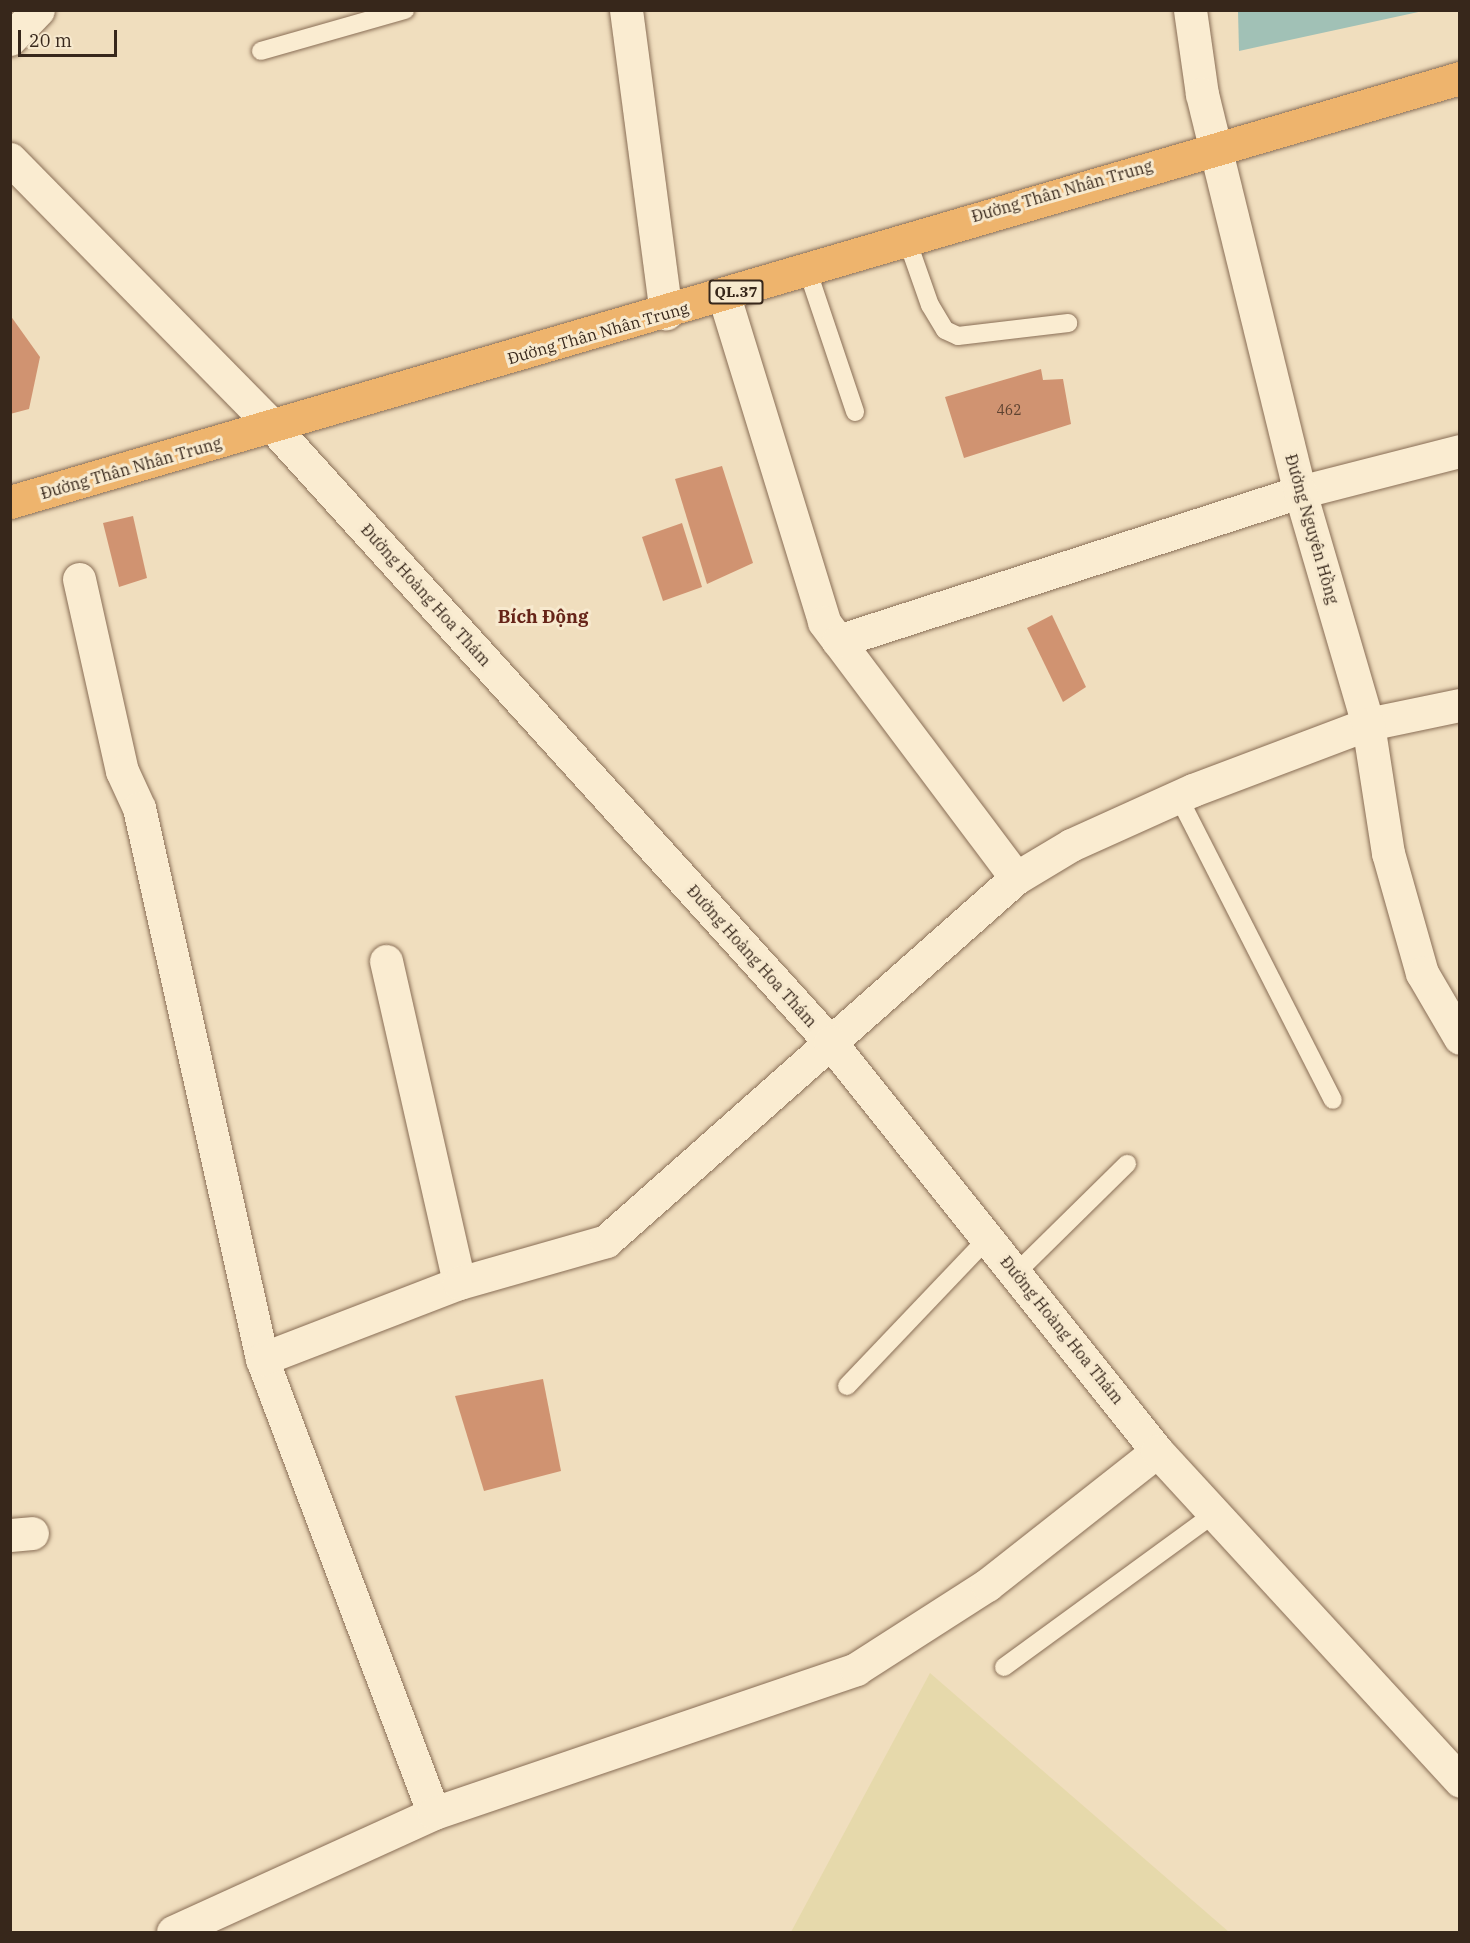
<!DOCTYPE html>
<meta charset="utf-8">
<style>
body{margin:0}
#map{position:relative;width:1470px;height:1943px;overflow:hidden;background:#f0debe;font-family:"IBM Plex Serif",serif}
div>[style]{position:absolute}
.farmland>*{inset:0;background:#e6d9ab}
.water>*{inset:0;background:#a1c1b6}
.building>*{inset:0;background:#d09371}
.roads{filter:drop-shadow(0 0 2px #896e56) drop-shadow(0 0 2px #896e56)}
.service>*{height:18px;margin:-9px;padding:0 9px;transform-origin:9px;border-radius:9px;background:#faecd1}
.minor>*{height:33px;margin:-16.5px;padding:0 16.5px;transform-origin:16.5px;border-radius:16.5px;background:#faecd1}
.tertiary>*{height:33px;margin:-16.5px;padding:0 16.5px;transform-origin:16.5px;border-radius:16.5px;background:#faecd1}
.secondary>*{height:33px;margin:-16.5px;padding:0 16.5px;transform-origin:16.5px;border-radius:16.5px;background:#faecd1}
.trunk>*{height:33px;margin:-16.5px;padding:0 16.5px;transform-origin:16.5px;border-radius:16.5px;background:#eeb46d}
span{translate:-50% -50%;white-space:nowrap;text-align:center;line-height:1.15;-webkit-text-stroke:6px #f7e9ce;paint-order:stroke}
.number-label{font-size:14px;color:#5d4230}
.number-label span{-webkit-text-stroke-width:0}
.shield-label span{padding:2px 4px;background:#f7e9ce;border:2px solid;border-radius:4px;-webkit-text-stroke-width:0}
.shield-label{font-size:15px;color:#37271b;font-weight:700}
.street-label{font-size:16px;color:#37271b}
.neighbourhood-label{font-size:18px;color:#662418;font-weight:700}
.frame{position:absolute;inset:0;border:12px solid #37271b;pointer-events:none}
.scale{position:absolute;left:18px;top:30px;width:99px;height:27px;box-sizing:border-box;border:3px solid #37271b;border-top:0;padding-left:8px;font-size:18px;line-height:21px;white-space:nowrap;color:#37271b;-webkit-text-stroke:4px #f7e9ce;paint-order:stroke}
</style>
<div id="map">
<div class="farmland">
<div style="clip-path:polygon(930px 1673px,1229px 1932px,791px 1932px)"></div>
</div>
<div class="water">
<div style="clip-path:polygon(1238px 11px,1238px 10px,1423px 11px,1239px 51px)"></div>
</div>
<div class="building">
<div style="clip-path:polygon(10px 315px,40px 357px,29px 409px,10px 414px)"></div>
<div style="clip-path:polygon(1041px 369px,1043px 380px,1063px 379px,1071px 424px,964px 458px,945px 397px)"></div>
<div style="clip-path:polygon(722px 466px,753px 563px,707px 584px,675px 479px)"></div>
<div style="clip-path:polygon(133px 516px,147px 578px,119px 587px,103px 523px)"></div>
<div style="clip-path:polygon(682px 523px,702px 587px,663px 601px,642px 537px)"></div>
<div style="clip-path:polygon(1052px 615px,1086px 687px,1063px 702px,1027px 628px)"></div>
<div style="clip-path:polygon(543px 1379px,561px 1471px,484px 1491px,455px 1396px)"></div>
</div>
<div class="roads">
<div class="service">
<div style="left:261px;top:51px;width:150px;rotate:-15.9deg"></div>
<div style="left:906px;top:237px;width:72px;rotate:70.6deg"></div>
<div style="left:930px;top:305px;width:29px;rotate:59deg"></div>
<div style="left:945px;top:330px;width:14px;rotate:25deg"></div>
<div style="left:958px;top:336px;width:111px;rotate:-6.7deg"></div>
<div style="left:806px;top:266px;width:154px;rotate:71.4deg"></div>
<div style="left:1178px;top:796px;width:341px;rotate:63deg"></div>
<div style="left:1018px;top:1271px;width:153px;rotate:-44.5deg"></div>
<div style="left:847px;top:1386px;width:203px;rotate:-46.4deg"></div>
<div style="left:1004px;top:1667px;width:260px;rotate:-36.1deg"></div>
</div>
<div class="minor">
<div style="left:626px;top:10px;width:306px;rotate:82.5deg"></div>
<div style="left:10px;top:39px;width:40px;rotate:-46deg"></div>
<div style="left:724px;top:296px;width:341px;rotate:72.9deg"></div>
<div style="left:824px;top:622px;width:320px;rotate:53.1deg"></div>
<div style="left:79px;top:579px;width:197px;rotate:77.4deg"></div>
<div style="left:122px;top:771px;width:41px;rotate:65.3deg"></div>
<div style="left:139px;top:808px;width:565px;rotate:77.42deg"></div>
<div style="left:262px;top:1359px;width:485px;rotate:69.3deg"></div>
<div style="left:838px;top:641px;width:485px;rotate:-17.9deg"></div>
<div style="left:1300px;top:492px;width:165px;rotate:-14.4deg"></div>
<div style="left:386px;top:961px;width:330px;rotate:77.2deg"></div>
<div style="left:262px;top:1359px;width:211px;rotate:-21.1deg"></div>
<div style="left:459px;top:1283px;width:153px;rotate:-15.9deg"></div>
<div style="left:606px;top:1241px;width:548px;rotate:-41.52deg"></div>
<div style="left:1016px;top:878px;width:64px;rotate:-31deg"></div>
<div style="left:1071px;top:845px;width:134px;rotate:-24.3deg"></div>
<div style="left:1193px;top:790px;width:187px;rotate:-20.7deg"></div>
<div style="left:1368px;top:724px;width:94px;rotate:-11.7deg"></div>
<div style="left:10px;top:1535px;width:22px;rotate:-5deg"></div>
<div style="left:173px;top:1932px;width:287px;rotate:-24.5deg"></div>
<div style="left:434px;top:1813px;width:446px;rotate:-18.8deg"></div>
<div style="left:856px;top:1669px;width:156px;rotate:-32.7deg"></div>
<div style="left:987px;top:1585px;width:216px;rotate:-38.2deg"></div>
</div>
<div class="tertiary">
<div style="left:1190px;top:10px;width:85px;rotate:81.9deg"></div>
<div style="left:1202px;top:94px;width:410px;rotate:76.2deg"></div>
<div style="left:1300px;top:492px;width:242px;rotate:73.7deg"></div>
<div style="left:1368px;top:724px;width:131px;rotate:81.2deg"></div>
<div style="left:1388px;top:853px;width:125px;rotate:74.2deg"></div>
<div style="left:1422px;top:973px;width:75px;rotate:59.7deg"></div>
</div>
<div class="secondary">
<div style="left:10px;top:159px;width:377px;rotate:45.5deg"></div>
<div style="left:274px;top:428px;width:828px;rotate:47.84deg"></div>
<div style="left:830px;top:1042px;width:524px;rotate:51.36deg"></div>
<div style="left:1157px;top:1451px;width:448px;rotate:47.4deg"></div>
</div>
<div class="trunk">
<div style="left:10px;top:502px;width:1511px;rotate:-16.3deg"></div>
</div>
</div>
<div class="number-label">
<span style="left:1009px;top:410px">462</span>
</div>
<div class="shield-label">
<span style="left:736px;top:292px">QL.37</span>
</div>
<div class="street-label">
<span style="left:1062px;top:191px;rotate:-16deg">Đường Thân Nhân Trung</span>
<span style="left:598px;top:333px;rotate:-16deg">Đường Thân Nhân Trung</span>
<span style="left:131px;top:468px;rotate:-16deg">Đường Thân Nhân Trung</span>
<span style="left:1312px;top:529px;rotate:74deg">Đường Nguyên Hồng</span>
<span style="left:426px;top:595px;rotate:48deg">Đường Hoàng Hoa Thám</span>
<span style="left:752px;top:956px;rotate:48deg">Đường Hoàng Hoa Thám</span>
<span style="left:1062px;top:1330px;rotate:51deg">Đường Hoàng Hoa Thám</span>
</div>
<div class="neighbourhood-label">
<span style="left:543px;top:617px">Bích Động</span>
</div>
<div class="frame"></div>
<div class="scale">20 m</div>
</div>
